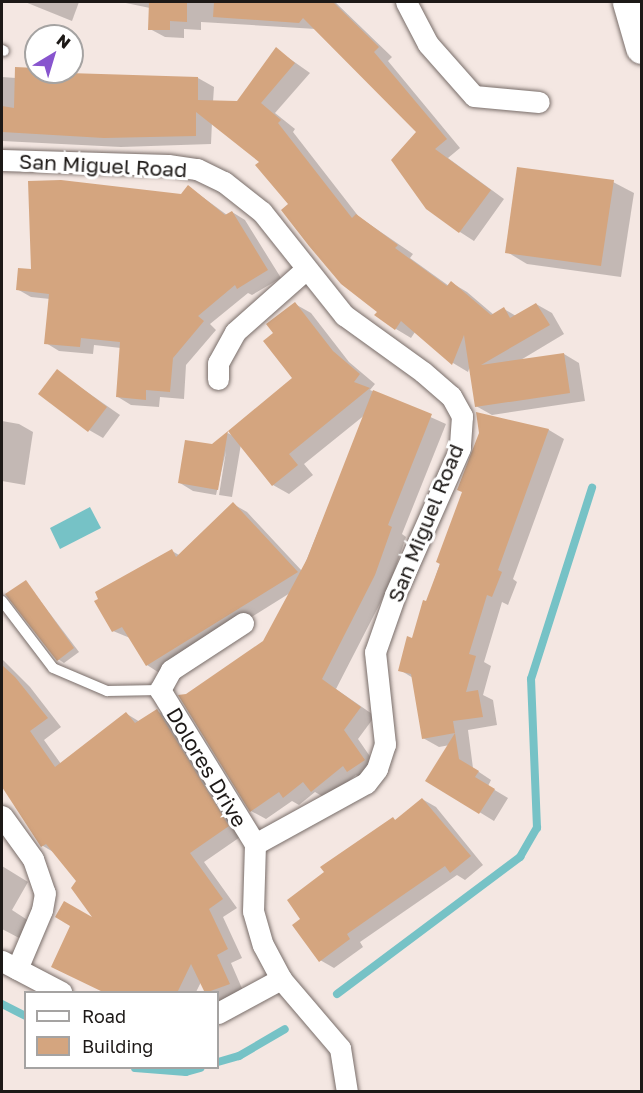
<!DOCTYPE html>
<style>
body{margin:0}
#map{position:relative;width:643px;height:1093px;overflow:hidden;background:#f4e7e2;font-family:"Golos Text",sans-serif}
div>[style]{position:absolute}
.water>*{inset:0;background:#76c2c6}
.shadow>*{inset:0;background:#0003}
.stream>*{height:8px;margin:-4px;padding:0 4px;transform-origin:4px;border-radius:4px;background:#76c2c6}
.building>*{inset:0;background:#d4a57f}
.roads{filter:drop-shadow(0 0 2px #786d69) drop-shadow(0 0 2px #786d69)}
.service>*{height:10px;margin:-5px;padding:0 5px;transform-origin:5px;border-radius:5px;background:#fff}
.minor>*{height:21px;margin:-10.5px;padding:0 10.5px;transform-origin:10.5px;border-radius:10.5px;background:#fff}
.motorway>*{height:33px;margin:-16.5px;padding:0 16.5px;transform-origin:16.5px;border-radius:16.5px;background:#fff}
span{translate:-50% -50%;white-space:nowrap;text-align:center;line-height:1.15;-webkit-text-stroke:6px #fff;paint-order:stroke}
.street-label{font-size:21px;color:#1d1917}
.frame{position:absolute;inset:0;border:3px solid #1d1917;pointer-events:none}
.legend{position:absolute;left:24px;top:991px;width:195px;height:78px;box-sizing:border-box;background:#fff;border:2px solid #a5a3a2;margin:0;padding:8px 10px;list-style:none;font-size:18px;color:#1d1917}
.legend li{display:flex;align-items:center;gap:12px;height:30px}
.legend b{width:30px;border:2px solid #a5a3a2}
.north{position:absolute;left:24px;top:24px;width:60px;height:60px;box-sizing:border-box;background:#fff;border:2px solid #a5a3a2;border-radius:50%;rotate:38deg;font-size:16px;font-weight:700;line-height:24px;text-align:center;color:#1d1917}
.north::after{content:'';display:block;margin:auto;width:21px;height:27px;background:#8855ce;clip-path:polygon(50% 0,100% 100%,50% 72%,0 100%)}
</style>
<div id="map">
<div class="water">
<div style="clip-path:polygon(90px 507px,101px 528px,60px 549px,50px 528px)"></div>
</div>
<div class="shadow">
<div style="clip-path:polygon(25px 2px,79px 2px,72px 21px)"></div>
<div style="clip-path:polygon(121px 2px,335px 2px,392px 57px,388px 61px,460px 148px,448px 158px,504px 199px,474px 241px,460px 232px,418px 132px,316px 29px,201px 22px,201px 30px,184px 29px,184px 38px,165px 37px,150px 29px,150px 8px)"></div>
<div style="clip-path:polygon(276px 49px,310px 73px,275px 113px,295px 129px,293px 132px,359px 217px,413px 254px,410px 258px,449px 286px,452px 283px,467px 292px,494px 315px,504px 309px,516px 316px,536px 304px,552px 313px,564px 334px,519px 361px,564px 354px,579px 363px,585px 401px,492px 415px,476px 406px,470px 366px,468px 372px,453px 363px,415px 332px,411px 338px,396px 329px,290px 204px,261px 162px,212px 122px,211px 144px,121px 147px,2px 141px,2px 77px,16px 78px,36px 71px,114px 77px,198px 78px,214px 87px,213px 102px,237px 103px)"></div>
<div style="clip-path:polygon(613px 182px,634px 193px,621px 277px,527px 264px,507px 252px)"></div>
<div style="clip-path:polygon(189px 187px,227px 215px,232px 212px,245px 220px,281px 278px,252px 295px,248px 293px,210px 324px,216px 330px,186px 365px,184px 399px,160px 397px,159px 407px,131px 405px,118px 397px,121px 348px,94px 345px,93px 354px,59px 351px,46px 343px,50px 299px,31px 297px,17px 289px,33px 270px,182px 195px)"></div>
<div style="clip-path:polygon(295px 304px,311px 313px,349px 362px,375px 384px,370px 390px,446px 424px,402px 534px,406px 537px,390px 584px,336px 689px,375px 716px,358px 739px,378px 768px,363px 779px,356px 775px,327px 799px,315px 792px,299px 805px,292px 801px,266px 819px,251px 811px,186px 696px,264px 642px,290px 593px,161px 674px,147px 665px,130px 638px,113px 631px,172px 551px,179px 555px,233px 504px,247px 512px,302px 571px,366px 414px,304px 464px,313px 475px,289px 494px,273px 485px,241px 444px,232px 497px,219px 495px,226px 451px,216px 495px,193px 491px,180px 483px,212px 446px,228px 433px,235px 437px,294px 378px,276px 333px)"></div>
<div style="clip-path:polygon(57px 371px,120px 415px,103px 438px,89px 430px)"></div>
<div style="clip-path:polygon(478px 414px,549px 430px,564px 439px,513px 579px,517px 582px,508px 605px,502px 602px,484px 662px,491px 666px,483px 695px,493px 700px,497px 725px,468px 730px,473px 768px,491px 780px,488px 786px,508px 798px,494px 821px,427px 780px,450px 745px,439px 747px,423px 738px,413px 678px,400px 670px,427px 602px,464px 492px,481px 433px)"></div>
<div style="clip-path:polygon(2px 421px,19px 424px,33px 432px,25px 485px,2px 481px)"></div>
<div style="clip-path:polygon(26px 582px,79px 652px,64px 663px,58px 659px)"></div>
<div style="clip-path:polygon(2px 659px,30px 687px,61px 727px,44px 740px,61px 764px,127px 714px,140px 722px,157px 711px,172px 720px,243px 835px,204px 862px,237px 908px,223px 917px,242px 958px,231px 963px,244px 993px,222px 1003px,218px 1000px,218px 992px,206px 992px,201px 982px,196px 992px,108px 992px,98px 921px,77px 881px,55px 853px,43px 846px,2px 784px)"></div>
<div style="clip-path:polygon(422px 799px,436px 807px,483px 865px,465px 880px,457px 875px,360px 942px,363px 947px,334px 968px,320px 960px,393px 819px,397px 821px)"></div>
<div style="clip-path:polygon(2px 866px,28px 882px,12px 910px,32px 923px,21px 939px,2px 929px)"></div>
</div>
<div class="stream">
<div style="left:337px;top:994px;width:229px;rotate:-36.8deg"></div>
<div style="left:520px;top:857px;width:34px;rotate:-60deg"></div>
<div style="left:537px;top:828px;width:149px;rotate:-92.3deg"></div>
<div style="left:531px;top:679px;width:201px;rotate:-72.3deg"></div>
<div style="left:2px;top:1004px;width:27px;rotate:27deg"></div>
<div style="left:218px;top:1062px;width:22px;rotate:-16deg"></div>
<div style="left:239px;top:1056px;width:53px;rotate:-30.4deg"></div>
<div style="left:135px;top:1068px;width:51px;rotate:4.5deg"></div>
<div style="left:186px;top:1072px;width:15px;rotate:-16deg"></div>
</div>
<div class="building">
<div style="clip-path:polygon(149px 2px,187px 2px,187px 22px,170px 21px,170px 30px,148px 30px)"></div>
<div style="clip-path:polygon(214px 2px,333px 2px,379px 47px,374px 52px,447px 139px,435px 149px,491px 190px,459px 233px,426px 209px,391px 160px,416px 132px,303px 18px,299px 23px,213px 17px)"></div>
<div style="clip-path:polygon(276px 47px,295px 63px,261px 103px,281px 120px,278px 123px,352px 218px,356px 214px,398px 245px,395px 248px,447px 286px,451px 281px,491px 315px,504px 307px,510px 318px,536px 303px,550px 325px,481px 365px,564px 353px,570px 393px,475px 407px,464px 335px,452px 365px,401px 321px,395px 330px,374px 315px,377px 312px,341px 284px,309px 246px,281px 210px,288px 204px,255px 165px,259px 162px,196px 112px,196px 136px,104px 138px,2px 132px,2px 106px,14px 108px,15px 67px,36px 68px,36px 72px,198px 77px,198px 100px,237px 101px)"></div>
<div style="clip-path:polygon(517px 167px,614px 180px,601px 266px,505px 253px)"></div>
<div style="clip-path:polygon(61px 180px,181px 194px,188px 185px,225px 215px,232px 211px,268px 270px,237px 289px,235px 285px,198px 316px,204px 321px,173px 358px,170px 392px,146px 390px,146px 400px,116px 397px,120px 342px,81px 338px,80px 347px,44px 344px,49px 294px,16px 290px,18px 268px,31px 269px,28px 181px)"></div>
<div style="clip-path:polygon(295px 302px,333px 351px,360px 374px,354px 382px,370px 388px,289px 454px,298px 465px,272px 486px,228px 431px,292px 378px,263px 341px,273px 333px,266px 324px)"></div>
<div style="clip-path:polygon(57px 369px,107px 407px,88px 432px,38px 394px)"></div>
<div style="clip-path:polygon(373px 390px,432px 414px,388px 525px,392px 527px,375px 575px,322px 679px,361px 707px,344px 730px,365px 760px,347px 772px,343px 766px,311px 792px,303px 782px,283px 798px,279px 792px,250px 812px,178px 695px,186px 694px,263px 641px,307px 559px)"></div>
<div style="clip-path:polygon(476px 412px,549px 429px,498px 570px,502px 572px,492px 597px,487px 595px,469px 654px,476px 656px,466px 692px,478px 690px,483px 717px,453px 721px,455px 733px,422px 739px,411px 674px,398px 671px,407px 636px,412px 638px,423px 600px,426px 601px,440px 564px,436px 562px,462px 492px,457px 490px,479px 433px)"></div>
<div style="clip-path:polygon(228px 431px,218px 490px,178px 483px,185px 440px,212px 444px)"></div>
<div style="clip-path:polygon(233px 502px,298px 572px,146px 666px,122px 627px,112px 632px,94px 601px,98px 599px,95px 592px,172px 549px,176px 557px)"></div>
<div style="clip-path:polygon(26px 580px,74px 648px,57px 661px,5px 594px)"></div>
<div style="clip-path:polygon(2px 665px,15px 677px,48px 718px,30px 731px,55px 767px,126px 712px,135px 723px,157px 709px,229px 826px,190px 853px,223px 899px,209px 909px,228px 949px,217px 955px,230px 984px,205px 993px,191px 964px,177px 993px,105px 993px,51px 967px,70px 926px,55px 917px,64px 901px,92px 917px,71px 888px,76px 881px,46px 844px,41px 847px,2px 787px)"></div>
<div style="clip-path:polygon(455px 733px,459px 759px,479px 771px,475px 777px,495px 789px,479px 814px,425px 781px)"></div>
<div style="clip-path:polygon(422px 798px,471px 856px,450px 873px,445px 866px,390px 904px,347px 934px,350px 939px,319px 962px,292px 925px,300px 919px,287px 900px,324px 872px,320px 867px,393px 817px,395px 820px)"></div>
</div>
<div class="roads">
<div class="service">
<div style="left:2px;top:50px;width:2px;rotate:27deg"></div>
<div style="left:2px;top:601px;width:84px;rotate:52.7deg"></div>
<div style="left:53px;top:668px;width:59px;rotate:23.1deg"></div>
<div style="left:107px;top:691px;width:53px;rotate:-1.1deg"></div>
</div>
<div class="minor">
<div style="left:406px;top:2px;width:47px;rotate:62.4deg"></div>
<div style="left:428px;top:44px;width:69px;rotate:48.5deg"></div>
<div style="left:474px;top:96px;width:65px;rotate:5.3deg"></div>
<div style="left:2px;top:160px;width:166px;rotate:1.7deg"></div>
<div style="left:168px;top:165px;width:29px;rotate:8deg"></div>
<div style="left:197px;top:169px;width:30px;rotate:26deg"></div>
<div style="left:224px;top:182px;width:48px;rotate:38.3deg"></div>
<div style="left:262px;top:212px;width:132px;rotate:51.5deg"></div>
<div style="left:344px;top:315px;width:97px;rotate:35.8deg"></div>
<div style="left:423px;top:372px;width:37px;rotate:41deg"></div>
<div style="left:451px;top:396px;width:23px;rotate:61deg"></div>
<div style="left:462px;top:416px;width:32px;rotate:94deg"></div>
<div style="left:460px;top:448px;width:161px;rotate:113.9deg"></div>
<div style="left:395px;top:595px;width:60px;rotate:109.3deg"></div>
<div style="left:375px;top:652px;width:93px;rotate:83.8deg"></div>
<div style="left:385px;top:744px;width:26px;rotate:108deg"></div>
<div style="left:377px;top:769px;width:18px;rotate:128deg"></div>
<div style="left:366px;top:783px;width:127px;rotate:151.2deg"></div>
<div style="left:255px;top:844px;width:67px;rotate:91.7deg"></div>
<div style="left:253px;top:911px;width:35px;rotate:74deg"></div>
<div style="left:263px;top:945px;width:38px;rotate:62deg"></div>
<div style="left:281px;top:979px;width:91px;rotate:49.5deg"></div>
<div style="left:340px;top:1048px;width:45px;rotate:81deg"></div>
<div style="left:218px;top:379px;width:16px;rotate:-90deg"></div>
<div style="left:218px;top:363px;width:35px;rotate:-61deg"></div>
<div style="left:235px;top:332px;width:94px;rotate:-41.5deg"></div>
<div style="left:243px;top:623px;width:86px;rotate:146.9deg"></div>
<div style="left:171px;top:670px;width:23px;rotate:119deg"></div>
<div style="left:160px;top:690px;width:181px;rotate:58.3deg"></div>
<div style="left:2px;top:816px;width:53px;rotate:54.2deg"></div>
<div style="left:33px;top:859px;width:36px;rotate:71deg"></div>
<div style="left:45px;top:893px;width:17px;rotate:100deg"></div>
<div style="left:42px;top:910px;width:64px;rotate:113deg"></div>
<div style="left:2px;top:961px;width:67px;rotate:27.7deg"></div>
<div style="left:218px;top:1013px;width:72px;rotate:-28.4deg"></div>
</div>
<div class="motorway">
<div style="left:629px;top:2px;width:47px;rotate:73.9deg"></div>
</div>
</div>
<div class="street-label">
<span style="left:103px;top:165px;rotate:3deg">San Miguel Road</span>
<span style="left:425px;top:523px;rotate:-68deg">San Miguel Road</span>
<span style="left:207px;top:767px;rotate:59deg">Dolores Drive</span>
</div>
<div class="frame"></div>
<ul class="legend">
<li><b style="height:8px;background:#fff"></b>Road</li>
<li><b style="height:16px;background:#d4a57f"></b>Building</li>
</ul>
<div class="north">N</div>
</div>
